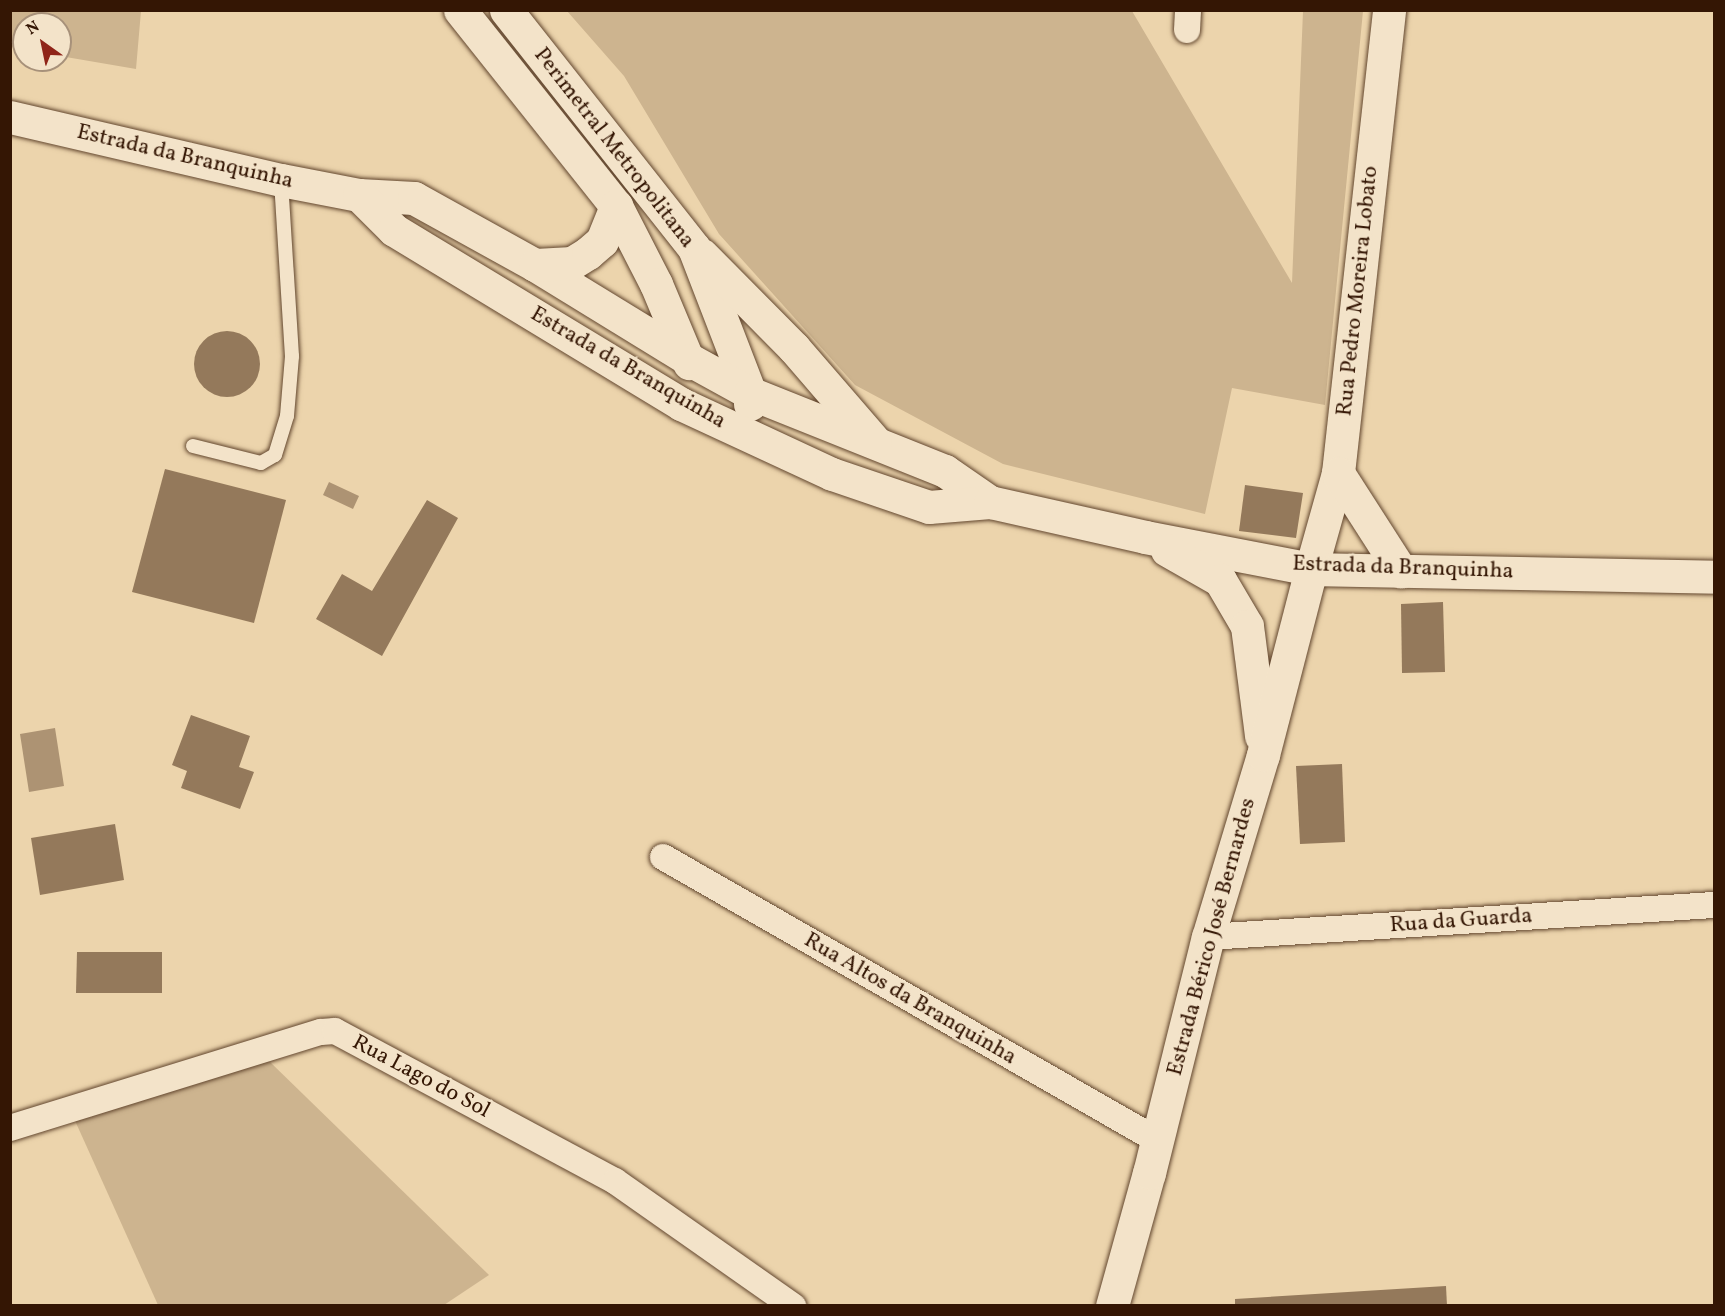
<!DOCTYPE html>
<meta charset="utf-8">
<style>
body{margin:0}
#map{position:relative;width:1725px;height:1316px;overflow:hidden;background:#ecd4ac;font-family:Vollkorn,serif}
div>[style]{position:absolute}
.green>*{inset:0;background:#cdb48f}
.water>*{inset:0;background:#ad9373}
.building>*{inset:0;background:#94795b}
.round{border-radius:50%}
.roads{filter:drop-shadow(0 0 2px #62462e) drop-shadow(0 0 2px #62462e)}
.service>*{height:14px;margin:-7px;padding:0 7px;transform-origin:7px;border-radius:7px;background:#f3e3c9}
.minor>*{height:26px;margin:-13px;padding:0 13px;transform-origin:13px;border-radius:13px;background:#f3e3c9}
.tertiary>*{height:33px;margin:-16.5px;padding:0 16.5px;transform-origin:16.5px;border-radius:16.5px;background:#f3e3c9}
.secondary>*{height:33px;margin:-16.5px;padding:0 16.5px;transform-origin:16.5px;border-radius:16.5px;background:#f3e3c9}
span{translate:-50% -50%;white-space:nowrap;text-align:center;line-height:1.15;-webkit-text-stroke:5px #f3e3c9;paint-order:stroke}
.street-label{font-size:22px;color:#341604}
.frame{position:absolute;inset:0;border:12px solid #341604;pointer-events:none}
.north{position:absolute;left:12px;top:12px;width:60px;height:60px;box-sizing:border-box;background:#f3e3c9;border:2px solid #a7917a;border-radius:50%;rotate:327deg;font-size:16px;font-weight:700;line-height:24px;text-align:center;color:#341604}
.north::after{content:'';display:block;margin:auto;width:21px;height:27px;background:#8f2418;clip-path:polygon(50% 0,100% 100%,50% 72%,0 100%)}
</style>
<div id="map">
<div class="green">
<div style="clip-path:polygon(10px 11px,141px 11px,136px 69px,60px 56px,60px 24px,24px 24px,24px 49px,11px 47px)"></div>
<div style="clip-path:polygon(567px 11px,1132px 11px,1292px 283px,1303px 11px,1363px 11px,1325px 405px,1232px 388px,1205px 514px,1003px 464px,855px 385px,719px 234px,624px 76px)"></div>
<div style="clip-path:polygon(269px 1061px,489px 1275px,444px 1305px,158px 1305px,72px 1114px)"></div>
</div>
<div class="water">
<div style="clip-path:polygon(329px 482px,359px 496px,353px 509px,323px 495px)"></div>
<div style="clip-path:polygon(55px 728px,64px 786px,29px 792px,20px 734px)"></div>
</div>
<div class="building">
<div class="round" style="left:194px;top:331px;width:66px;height:66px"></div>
<div style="clip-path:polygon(165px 469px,286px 500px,254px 623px,132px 592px)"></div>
<div style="clip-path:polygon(1245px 485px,1303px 493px,1296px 538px,1239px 531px)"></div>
<div style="clip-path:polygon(427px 500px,458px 518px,382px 656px,316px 619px,342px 574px,372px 591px)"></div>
<div style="clip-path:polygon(1443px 602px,1445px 672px,1402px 673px,1401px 604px)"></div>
<div style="clip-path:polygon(191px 715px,250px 736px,239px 767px,254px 772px,240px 809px,181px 788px,187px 771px,172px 765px)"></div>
<div style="clip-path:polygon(1342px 764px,1345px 842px,1300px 844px,1296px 766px)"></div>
<div style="clip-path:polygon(115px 824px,124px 880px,40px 895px,31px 838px)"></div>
<div style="clip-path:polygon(77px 952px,162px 952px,162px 993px,76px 993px)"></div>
<div style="clip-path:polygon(1446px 1286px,1447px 1306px,1235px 1306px,1235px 1299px)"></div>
</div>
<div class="roads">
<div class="service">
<div style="left:193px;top:446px;width:70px;rotate:14deg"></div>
<div style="left:261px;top:463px;width:16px;rotate:-30deg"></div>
<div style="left:275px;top:455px;width:41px;rotate:-72.9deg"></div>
<div style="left:287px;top:416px;width:60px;rotate:-85.2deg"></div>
<div style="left:292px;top:356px;width:176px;rotate:-93.6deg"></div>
</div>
<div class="minor">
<div style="left:1187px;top:30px;width:20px;rotate:-87deg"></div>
<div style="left:663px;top:857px;width:569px;rotate:29.81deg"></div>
<div style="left:1208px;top:937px;width:507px;rotate:-3.62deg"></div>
<div style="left:10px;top:1128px;width:325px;rotate:-17.2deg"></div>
<div style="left:321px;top:1032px;width:14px;rotate:-4deg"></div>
<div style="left:335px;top:1031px;width:318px;rotate:28.2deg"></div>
<div style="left:615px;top:1181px;width:218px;rotate:35.1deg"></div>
</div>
<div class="tertiary">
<div style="left:1311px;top:569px;width:100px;rotate:-74.3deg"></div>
<div style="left:1338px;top:473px;width:466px;rotate:-83.7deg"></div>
</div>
<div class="secondary">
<div style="left:460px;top:10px;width:251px;rotate:51.5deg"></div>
<div style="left:616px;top:206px;width:88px;rotate:62.9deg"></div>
<div style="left:656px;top:284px;width:86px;rotate:67.3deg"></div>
<div style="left:506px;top:10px;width:303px;rotate:51.7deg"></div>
<div style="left:694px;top:248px;width:155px;rotate:68.9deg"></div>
<div style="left:750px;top:393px;width:11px;rotate:90deg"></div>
<div style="left:10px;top:117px;width:278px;rotate:13.1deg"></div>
<div style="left:281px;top:180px;width:79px;rotate:10.9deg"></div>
<div style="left:359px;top:195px;width:55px;rotate:3.1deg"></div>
<div style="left:414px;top:198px;width:138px;rotate:29deg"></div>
<div style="left:535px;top:265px;width:182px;rotate:31.5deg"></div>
<div style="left:690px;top:360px;width:68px;rotate:28.8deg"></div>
<div style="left:750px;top:393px;width:210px;rotate:21.8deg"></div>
<div style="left:945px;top:471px;width:55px;rotate:34.6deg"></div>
<div style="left:359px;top:195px;width:49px;rotate:45deg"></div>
<div style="left:394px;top:230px;width:336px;rotate:31.2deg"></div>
<div style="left:681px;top:404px;width:166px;rotate:24.9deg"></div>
<div style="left:832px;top:474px;width:102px;rotate:18.8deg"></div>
<div style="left:929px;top:507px;width:61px;rotate:-4.7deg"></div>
<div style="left:990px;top:502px;width:159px;rotate:12.7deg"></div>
<div style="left:1145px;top:537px;width:169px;rotate:10.9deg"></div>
<div style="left:1311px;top:569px;width:403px;rotate:1.1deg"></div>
<div style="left:702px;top:255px;width:131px;rotate:45.3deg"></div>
<div style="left:794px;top:348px;width:124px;rotate:49.2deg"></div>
<div style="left:535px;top:265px;width:37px;rotate:-3deg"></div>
<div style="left:572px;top:263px;width:19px;rotate:-32deg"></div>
<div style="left:588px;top:253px;width:18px;rotate:-41deg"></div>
<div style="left:602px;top:241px;width:38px;rotate:-68deg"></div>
<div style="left:1338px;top:473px;width:117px;rotate:57.3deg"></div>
<div style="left:1167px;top:550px;width:61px;rotate:29.5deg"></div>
<div style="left:1220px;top:580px;width:53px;rotate:59.6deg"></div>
<div style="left:1247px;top:626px;width:111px;rotate:82.7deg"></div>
<div style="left:1112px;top:1306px;width:138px;rotate:-74.5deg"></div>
<div style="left:1149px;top:1173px;width:243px;rotate:-76deg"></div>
<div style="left:1208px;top:937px;width:190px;rotate:-73.2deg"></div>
<div style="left:1263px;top:755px;width:192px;rotate:-75.5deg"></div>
</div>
</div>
<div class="street-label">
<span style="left:614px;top:148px;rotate:52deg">Perimetral Metropolitana</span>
<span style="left:185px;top:157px;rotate:13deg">Estrada da Branquinha</span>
<span style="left:1358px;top:291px;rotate:-84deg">Rua Pedro Moreira Lobato</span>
<span style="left:628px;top:368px;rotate:30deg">Estrada da Branquinha</span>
<span style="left:1403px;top:568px;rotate:2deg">Estrada da Branquinha</span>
<span style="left:1461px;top:921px;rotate:-4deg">Rua da Guarda</span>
<span style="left:1212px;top:937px;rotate:-75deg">Estrada Bérico José Bernardes</span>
<span style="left:910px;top:999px;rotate:30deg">Rua Altos da Branquinha</span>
<span style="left:421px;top:1077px;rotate:28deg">Rua Lago do Sol</span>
</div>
<div class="frame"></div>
<div class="north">N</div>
</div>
